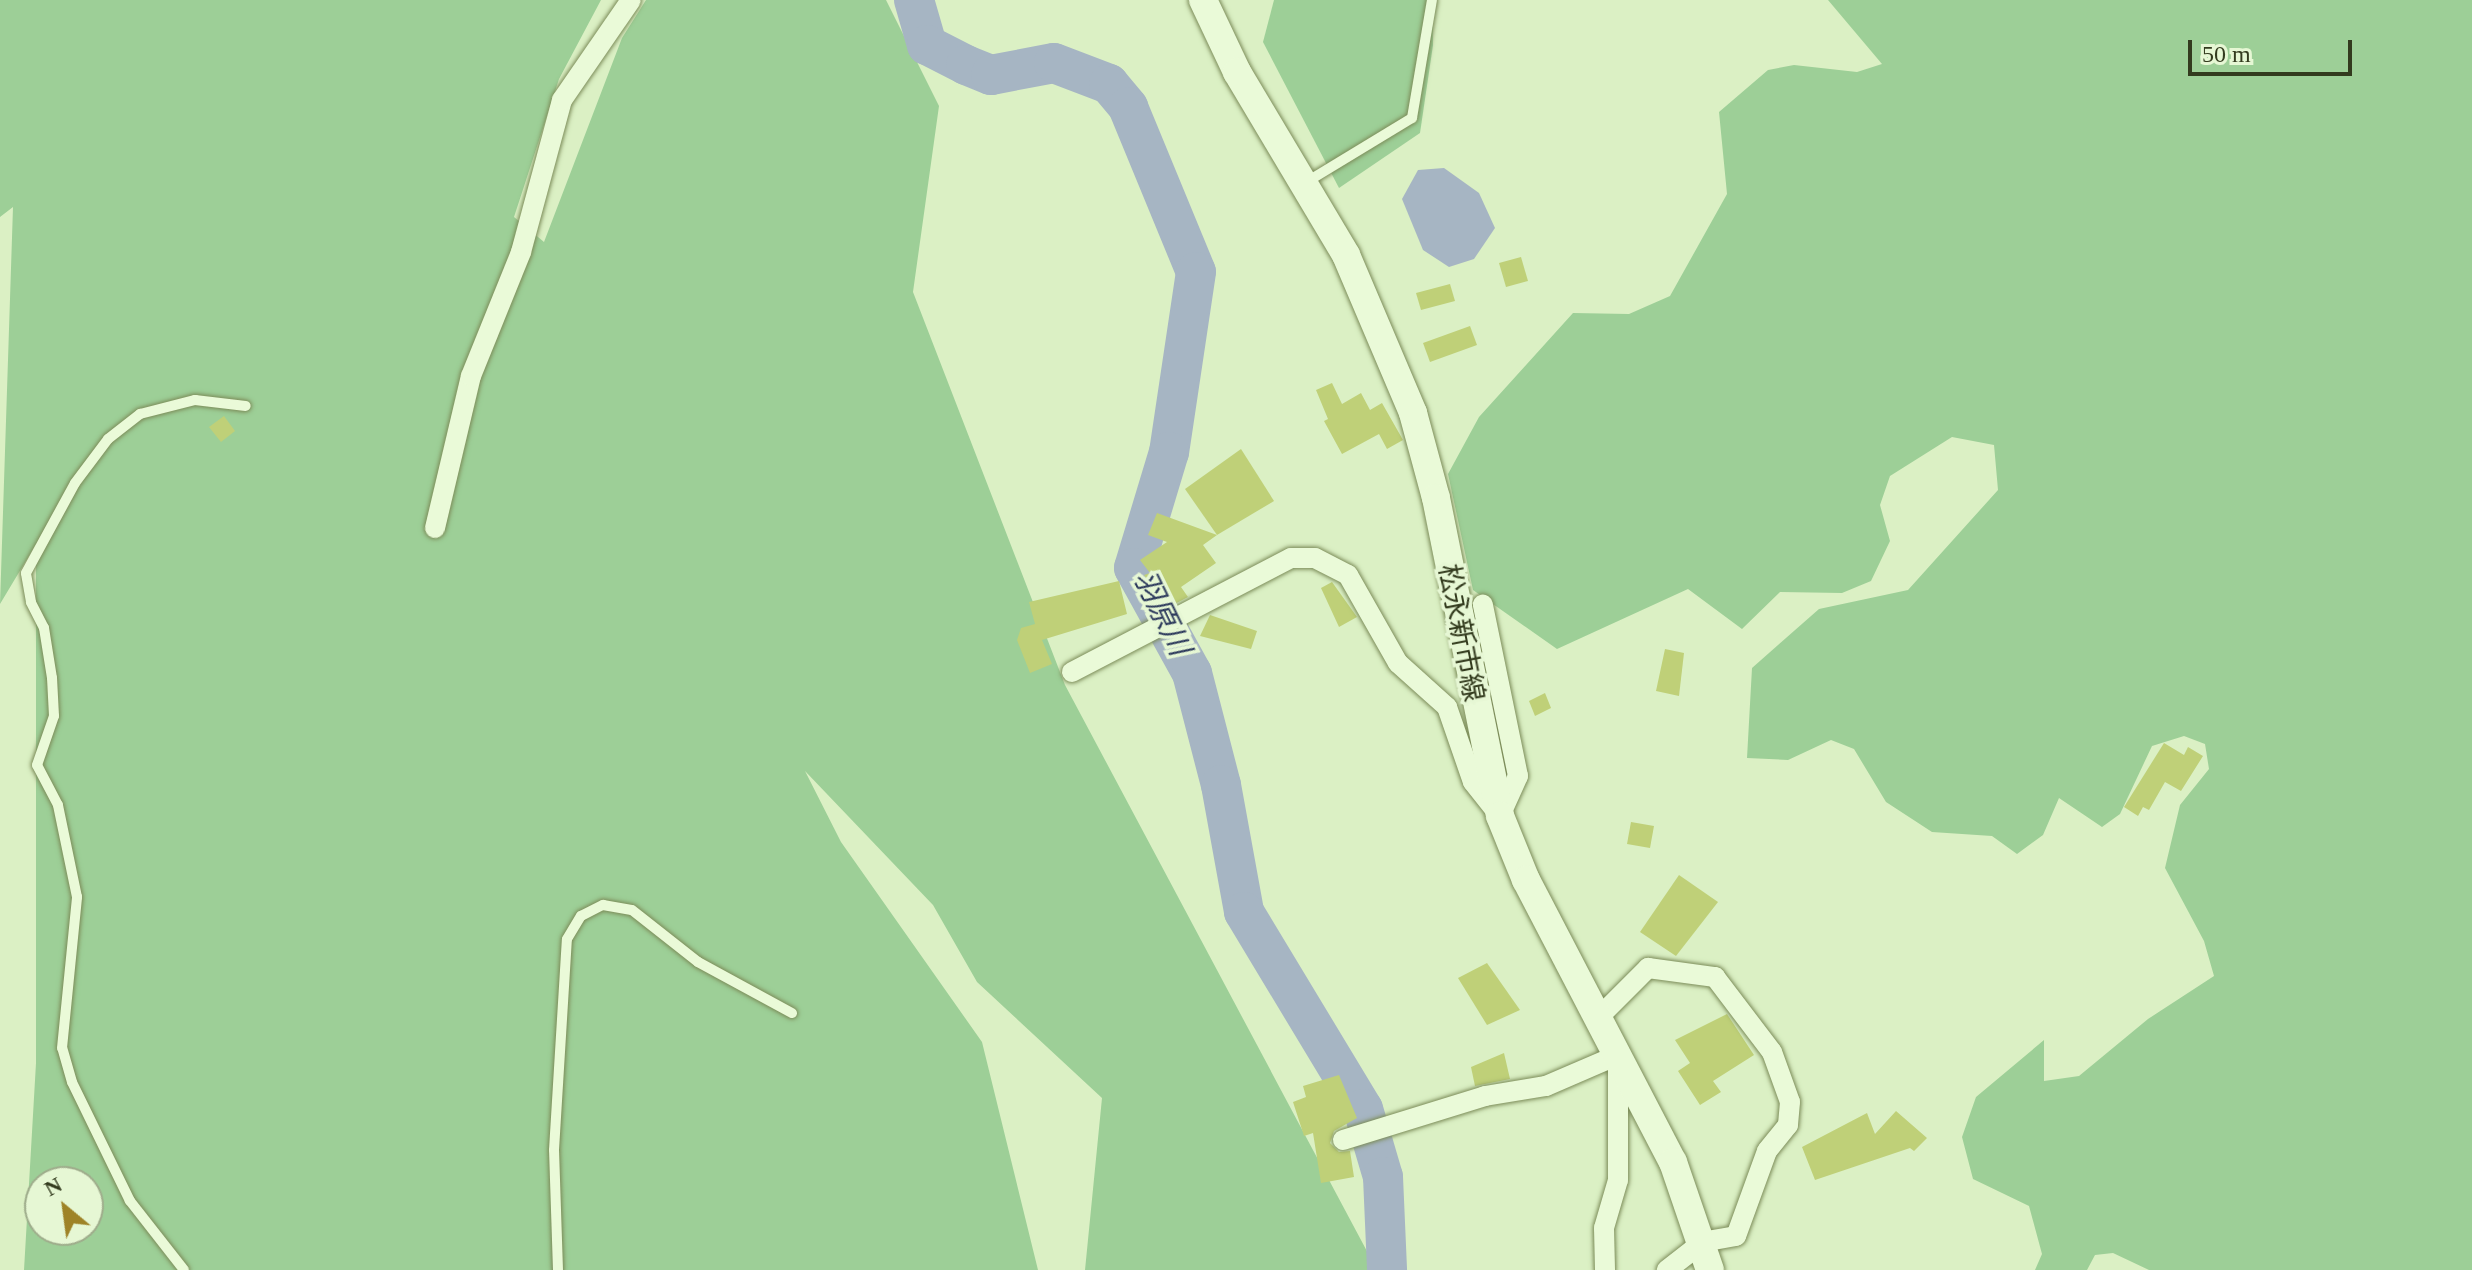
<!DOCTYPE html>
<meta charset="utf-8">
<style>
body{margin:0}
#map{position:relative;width:2472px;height:1270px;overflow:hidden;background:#dbf0c4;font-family:"Times New Roman","Noto Sans JP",serif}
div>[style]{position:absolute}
.green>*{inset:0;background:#9dcf97}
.water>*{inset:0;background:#a6b5c3}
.river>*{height:40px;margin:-20px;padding:0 20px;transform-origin:20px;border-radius:20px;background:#a6b5c3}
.building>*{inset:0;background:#bfd078}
.roads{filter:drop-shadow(0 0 2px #7c8c59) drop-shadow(0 0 2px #7c8c59)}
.service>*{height:10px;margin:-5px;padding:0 5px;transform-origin:5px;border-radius:5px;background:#eafad8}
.minor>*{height:20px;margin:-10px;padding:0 10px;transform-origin:10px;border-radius:10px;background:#eafad8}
.secondary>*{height:28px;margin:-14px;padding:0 14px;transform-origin:14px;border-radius:14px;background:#eafad8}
span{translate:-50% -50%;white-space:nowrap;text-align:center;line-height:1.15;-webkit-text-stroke:7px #e6f7d4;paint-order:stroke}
.street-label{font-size:28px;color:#333b1e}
.water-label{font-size:30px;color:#2d3a5c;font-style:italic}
.north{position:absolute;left:24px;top:1166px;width:80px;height:80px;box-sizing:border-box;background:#e6f7d4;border:2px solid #9eac8b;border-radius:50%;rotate:331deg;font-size:22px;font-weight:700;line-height:32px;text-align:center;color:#333b1e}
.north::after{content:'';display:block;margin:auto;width:28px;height:36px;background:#9e8327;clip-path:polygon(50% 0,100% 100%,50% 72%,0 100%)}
.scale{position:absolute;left:2188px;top:40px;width:164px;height:36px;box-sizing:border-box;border:4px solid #333b1e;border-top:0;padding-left:10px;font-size:24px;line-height:28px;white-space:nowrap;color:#333b1e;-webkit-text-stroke:6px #e6f7d4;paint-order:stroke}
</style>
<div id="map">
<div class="green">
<div style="clip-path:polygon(evenodd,0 0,601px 0,559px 79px,514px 217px,544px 242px,622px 38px,646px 0,886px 0,939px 106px,913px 292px,1065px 685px,1377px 1270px,1085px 1270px,1102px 1098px,977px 982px,933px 905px,805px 771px,841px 842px,982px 1042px,1038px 1270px,24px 1270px,36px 1063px,36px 544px,0 604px,13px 207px,0 217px,0 0,40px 1182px,88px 1182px,88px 1230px,40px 1230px,40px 1182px)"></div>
<div style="clip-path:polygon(1274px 0,1432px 0,1433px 45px,1420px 133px,1339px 188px,1263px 42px)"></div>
<div style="clip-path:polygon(1828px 0,2472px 0,2472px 1270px,2149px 1270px,2113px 1253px,2095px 1255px,2087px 1270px,2035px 1270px,2042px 1254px,2029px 1206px,1973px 1179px,1962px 1137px,1976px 1097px,2044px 1040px,2044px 1081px,2079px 1076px,2148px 1019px,2214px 976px,2204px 941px,2165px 868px,2180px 805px,2209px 769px,2205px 744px,2184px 736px,2152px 746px,2120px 814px,2102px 827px,2059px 798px,2043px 835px,2017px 854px,1992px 836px,1932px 832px,1886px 802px,1854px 749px,1831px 740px,1788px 760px,1747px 758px,1752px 668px,1819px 609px,1908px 590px,1998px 490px,1994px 445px,1952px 437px,1890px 476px,1880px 505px,1890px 541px,1871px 581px,1842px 593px,1780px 592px,1742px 629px,1688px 589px,1557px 649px,1473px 590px,1448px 474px,1479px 417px,1573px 313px,1629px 314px,1670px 296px,1727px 194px,1719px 112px,1768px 70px,1794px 65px,1857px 72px,1882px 64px)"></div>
</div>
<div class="water">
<div style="clip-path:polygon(1444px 168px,1479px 193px,1495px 228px,1474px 259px,1449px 267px,1423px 250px,1402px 199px,1418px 170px)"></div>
</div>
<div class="river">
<div style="left:914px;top:0;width:47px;rotate:73.9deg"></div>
<div style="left:927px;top:45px;width:44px;rotate:27.1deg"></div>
<div style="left:966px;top:65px;width:27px;rotate:22deg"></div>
<div style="left:991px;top:75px;width:64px;rotate:-10.8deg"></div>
<div style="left:1054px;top:63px;width:59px;rotate:20.9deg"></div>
<div style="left:1109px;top:84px;width:30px;rotate:50deg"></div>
<div style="left:1128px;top:107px;width:178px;rotate:67.6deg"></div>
<div style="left:1196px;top:272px;width:182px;rotate:98.5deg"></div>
<div style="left:1169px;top:452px;width:121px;rotate:106.8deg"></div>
<div style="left:1134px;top:568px;width:120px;rotate:61.1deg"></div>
<div style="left:1192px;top:673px;width:116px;rotate:75.5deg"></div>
<div style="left:1221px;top:785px;width:129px;rotate:79.7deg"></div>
<div style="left:1244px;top:912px;width:230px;rotate:58.9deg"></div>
<div style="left:1363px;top:1109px;width:71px;rotate:73.6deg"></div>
<div style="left:1383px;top:1177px;width:93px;rotate:87.5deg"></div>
</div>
<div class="building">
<div style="clip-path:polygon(1521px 257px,1528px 281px,1506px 287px,1499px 263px)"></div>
<div style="clip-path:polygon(1450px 284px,1455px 301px,1421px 310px,1416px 293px)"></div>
<div style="clip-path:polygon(1470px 326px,1477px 345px,1430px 362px,1423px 343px)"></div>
<div style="clip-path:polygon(1332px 383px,1342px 404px,1361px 393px,1370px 410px,1382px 403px,1403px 440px,1387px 449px,1379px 434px,1342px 454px,1324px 421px,1328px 419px,1316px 390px)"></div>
<div style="clip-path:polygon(224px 416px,235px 431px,221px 442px,209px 427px)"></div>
<div style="clip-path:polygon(1241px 449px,1274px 501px,1217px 535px,1185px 489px)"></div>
<div style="clip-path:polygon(1157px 513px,1217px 535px,1203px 545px,1216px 563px,1181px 587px,1188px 597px,1167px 608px,1144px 575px,1150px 573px,1140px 560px,1167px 542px,1148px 535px)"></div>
<div style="clip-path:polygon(1119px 581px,1127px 614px,1042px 640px,1052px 664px,1030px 673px,1017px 640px,1021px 628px,1035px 624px,1029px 602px)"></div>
<div style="clip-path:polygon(1332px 582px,1357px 617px,1339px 627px,1321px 588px)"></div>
<div style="clip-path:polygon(1210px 615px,1257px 631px,1251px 649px,1200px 636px)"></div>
<div style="clip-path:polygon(1665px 649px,1684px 653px,1679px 696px,1656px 691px)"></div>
<div style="clip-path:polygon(1545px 693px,1551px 708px,1535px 716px,1529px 701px)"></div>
<div style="clip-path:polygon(2164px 743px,2184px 755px,2188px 747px,2203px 756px,2181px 791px,2165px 782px,2149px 810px,2143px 807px,2138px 816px,2124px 807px)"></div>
<div style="clip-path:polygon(1631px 822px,1654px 826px,1650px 848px,1627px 844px)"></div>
<div style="clip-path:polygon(1679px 875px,1718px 902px,1676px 956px,1640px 932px)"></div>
<div style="clip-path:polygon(1487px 963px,1520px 1010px,1487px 1025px,1458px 978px)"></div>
<div style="clip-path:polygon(1727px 1014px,1754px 1055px,1713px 1081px,1721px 1092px,1700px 1105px,1678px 1071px,1690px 1063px,1675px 1040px)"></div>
<div style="clip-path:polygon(1504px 1053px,1510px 1079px,1475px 1086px,1471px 1067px)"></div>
<div style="clip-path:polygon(1339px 1075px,1357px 1118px,1334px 1131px,1330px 1143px,1339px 1152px,1350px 1151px,1354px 1177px,1321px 1183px,1313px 1133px,1304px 1136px,1293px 1102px,1306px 1097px,1303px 1086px)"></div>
<div style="clip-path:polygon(1896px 1111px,1927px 1138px,1914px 1151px,1910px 1148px,1815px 1180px,1802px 1147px,1867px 1113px,1875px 1134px)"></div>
</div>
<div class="roads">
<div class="service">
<div style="left:1305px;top:183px;width:125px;rotate:-31.3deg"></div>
<div style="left:1412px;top:118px;width:120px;rotate:-80.4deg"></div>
<div style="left:184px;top:1270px;width:88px;rotate:-128deg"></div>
<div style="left:130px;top:1201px;width:132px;rotate:-116deg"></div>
<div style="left:72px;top:1082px;width:35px;rotate:-106deg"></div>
<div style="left:62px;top:1048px;width:152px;rotate:-84.3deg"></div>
<div style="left:77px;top:897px;width:94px;rotate:-101.7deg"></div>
<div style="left:58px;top:805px;width:45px;rotate:-117.7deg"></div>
<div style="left:37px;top:765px;width:52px;rotate:-70.9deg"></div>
<div style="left:54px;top:716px;width:38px;rotate:-93deg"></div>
<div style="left:52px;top:678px;width:51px;rotate:-99.1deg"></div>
<div style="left:44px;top:628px;width:29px;rotate:-117deg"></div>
<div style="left:31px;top:602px;width:29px;rotate:-100deg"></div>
<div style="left:26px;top:573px;width:102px;rotate:-61.4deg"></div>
<div style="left:75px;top:483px;width:55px;rotate:-53.1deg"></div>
<div style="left:108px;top:439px;width:41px;rotate:-38deg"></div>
<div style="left:140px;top:414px;width:57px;rotate:-14.3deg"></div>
<div style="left:195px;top:400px;width:51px;rotate:6.7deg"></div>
<div style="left:558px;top:1270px;width:120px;rotate:-91.9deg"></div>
<div style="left:554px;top:1150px;width:211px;rotate:-86.5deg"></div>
<div style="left:567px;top:939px;width:27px;rotate:-59deg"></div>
<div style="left:581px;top:916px;width:25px;rotate:-27deg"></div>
<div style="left:603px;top:905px;width:29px;rotate:10deg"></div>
<div style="left:632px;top:910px;width:84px;rotate:38.2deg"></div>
<div style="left:698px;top:962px;width:107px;rotate:28.5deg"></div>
</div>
<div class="minor">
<div style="left:435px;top:528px;width:156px;rotate:-76.7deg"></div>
<div style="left:471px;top:376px;width:134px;rotate:-68deg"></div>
<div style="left:521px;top:252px;width:157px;rotate:-74.9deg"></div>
<div style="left:562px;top:100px;width:121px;rotate:-55.4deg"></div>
<div style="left:1072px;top:672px;width:247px;rotate:-27.5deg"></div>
<div style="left:1291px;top:558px;width:24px"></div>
<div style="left:1315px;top:558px;width:37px;rotate:27deg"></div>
<div style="left:1348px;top:575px;width:101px;rotate:60.4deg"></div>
<div style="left:1398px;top:663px;width:66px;rotate:41.9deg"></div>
<div style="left:1447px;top:707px;width:79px;rotate:70.9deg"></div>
<div style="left:1473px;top:782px;width:43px;rotate:51.5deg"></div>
<div style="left:1500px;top:816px;width:44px;rotate:-65.8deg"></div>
<div style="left:1518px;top:776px;width:175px;rotate:-101.6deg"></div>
<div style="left:1598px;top:1018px;width:71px;rotate:-45deg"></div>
<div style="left:1648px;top:968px;width:68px;rotate:7.7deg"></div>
<div style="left:1715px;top:977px;width:94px;rotate:52.8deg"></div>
<div style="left:1772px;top:1052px;width:53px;rotate:70.2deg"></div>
<div style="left:1790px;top:1102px;width:23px;rotate:95deg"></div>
<div style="left:1788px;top:1125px;width:33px;rotate:129deg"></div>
<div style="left:1767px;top:1151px;width:90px;rotate:110deg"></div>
<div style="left:1736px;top:1236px;width:34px;rotate:170deg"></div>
<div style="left:1703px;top:1242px;width:46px;rotate:142.1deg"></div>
<div style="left:1343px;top:1140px;width:149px;rotate:-17.2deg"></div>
<div style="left:1485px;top:1096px;width:62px;rotate:-9.3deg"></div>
<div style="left:1546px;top:1086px;width:78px;rotate:-23.3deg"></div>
<div style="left:1618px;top:1055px;width:125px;rotate:90deg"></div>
<div style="left:1618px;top:1180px;width:50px;rotate:106.3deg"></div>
<div style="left:1604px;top:1228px;width:42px;rotate:88.6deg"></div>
</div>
<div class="secondary">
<div style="left:1203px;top:0;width:80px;rotate:64.7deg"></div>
<div style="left:1237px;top:72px;width:213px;rotate:59.2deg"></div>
<div style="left:1346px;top:255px;width:172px;rotate:67deg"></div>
<div style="left:1413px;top:413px;width:88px;rotate:74.9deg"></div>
<div style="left:1436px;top:498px;width:324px;rotate:78.6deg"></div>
<div style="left:1500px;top:816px;width:69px;rotate:67.9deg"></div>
<div style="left:1526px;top:880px;width:318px;rotate:62.5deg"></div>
<div style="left:1673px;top:1162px;width:114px;rotate:71.1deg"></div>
</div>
</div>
<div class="street-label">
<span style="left:1461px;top:633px;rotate:79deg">松永新市線</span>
</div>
<div class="water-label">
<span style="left:1162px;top:613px;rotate:64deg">羽原川</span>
</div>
<div class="north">N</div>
<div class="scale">50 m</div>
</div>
